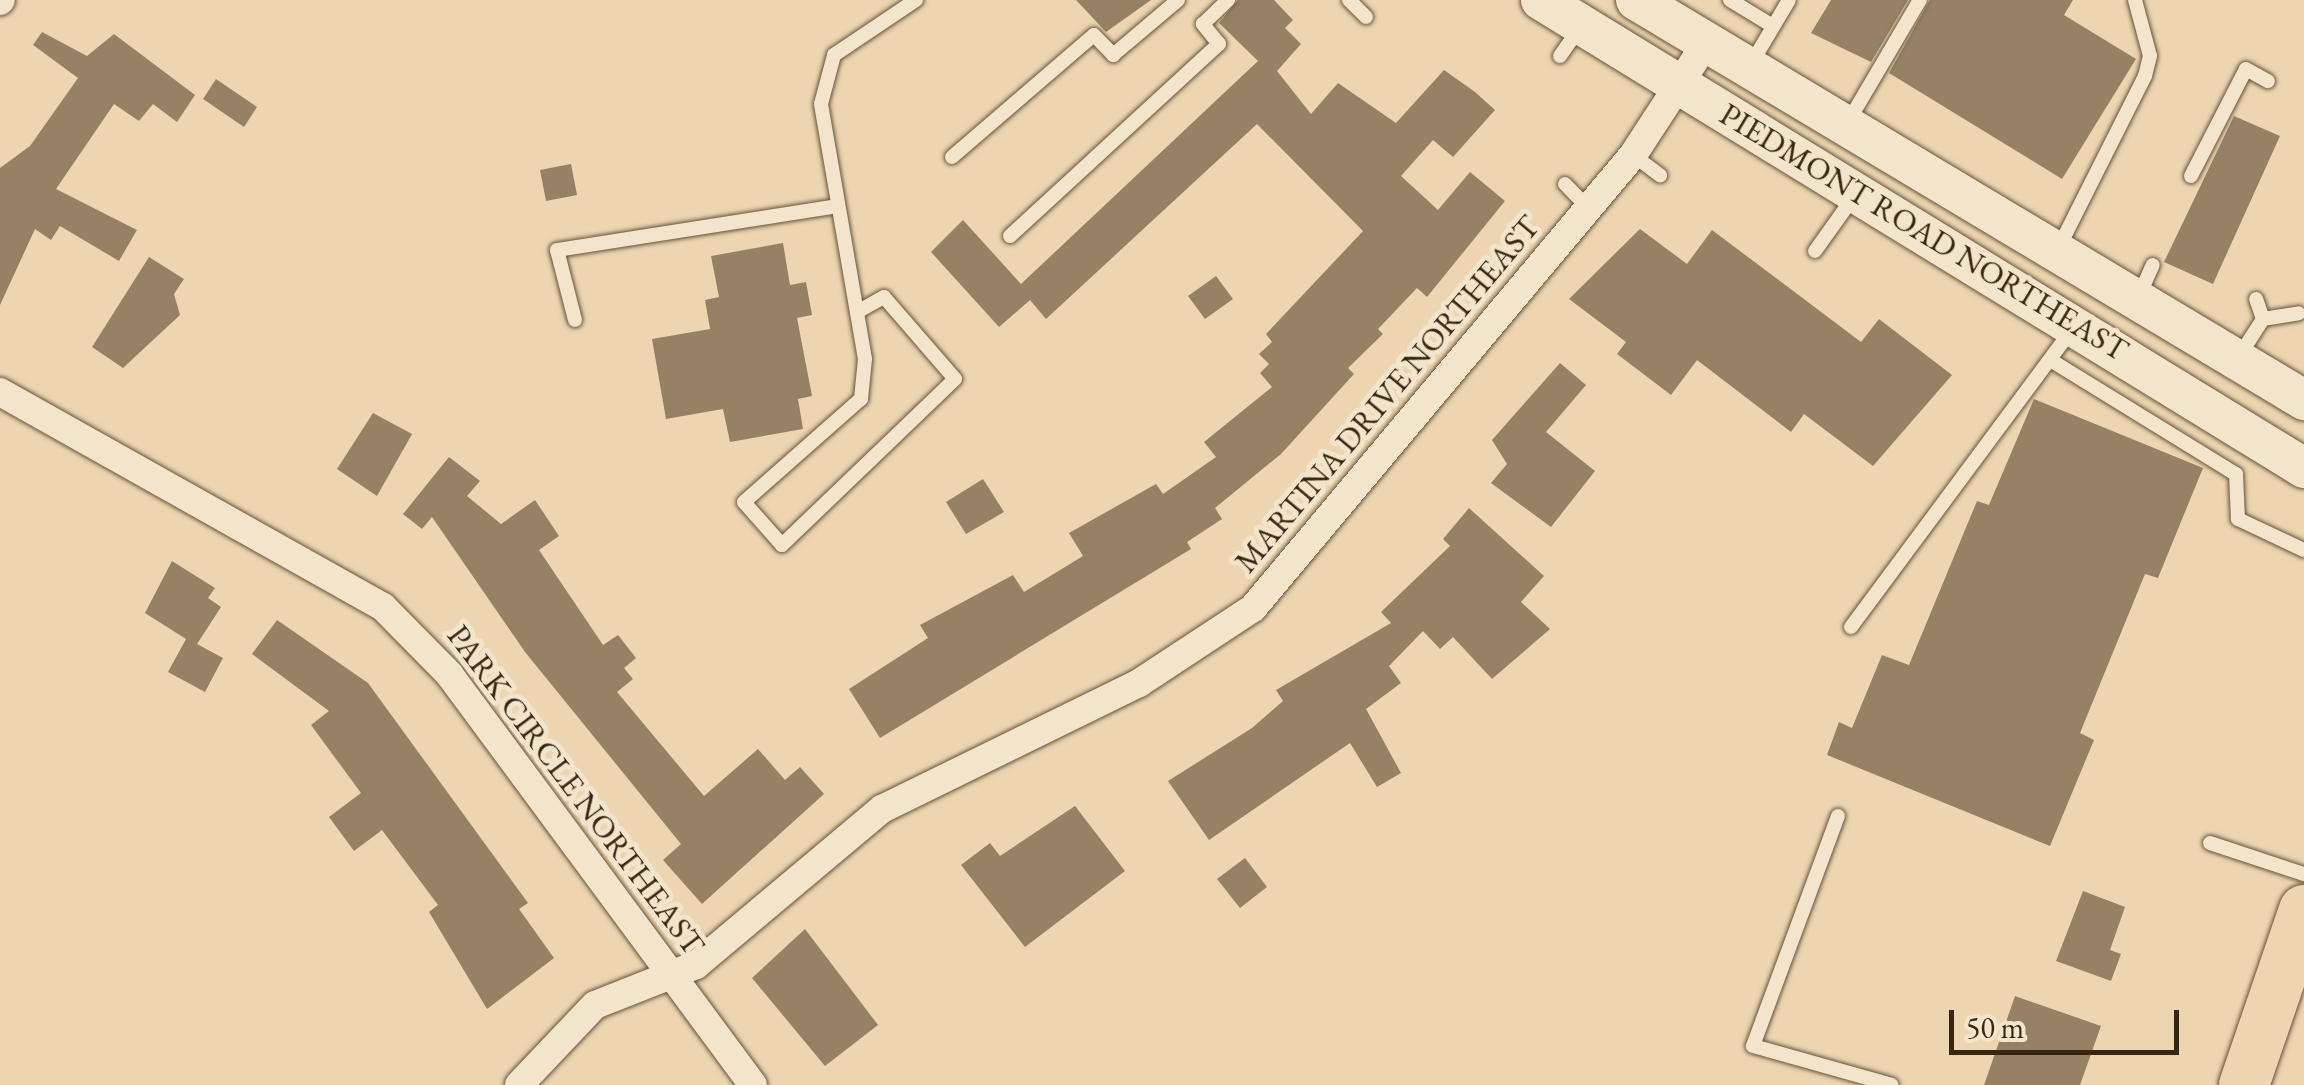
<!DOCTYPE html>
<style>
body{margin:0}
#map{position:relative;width:2304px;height:1085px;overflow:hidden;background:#ecd5b0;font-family:"EB Garamond",serif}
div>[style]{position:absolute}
.building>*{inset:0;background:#968164}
.roads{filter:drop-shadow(0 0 2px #66523a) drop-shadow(0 0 2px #66523a)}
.lane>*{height:14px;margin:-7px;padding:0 7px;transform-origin:7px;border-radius:7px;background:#f3e4cc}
.street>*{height:28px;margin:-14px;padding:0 14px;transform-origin:14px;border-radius:14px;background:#f3e4cc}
.secondary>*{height:40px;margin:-20px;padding:0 20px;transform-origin:20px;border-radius:20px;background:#f3e4cc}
.highway>*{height:50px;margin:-25px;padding:0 25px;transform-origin:25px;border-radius:25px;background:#ecd5b0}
span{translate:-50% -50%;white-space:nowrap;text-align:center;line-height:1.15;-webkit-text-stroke:10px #f3e4cc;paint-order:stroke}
.street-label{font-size:32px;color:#392612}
.scale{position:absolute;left:1949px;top:1010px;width:230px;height:45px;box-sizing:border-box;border:5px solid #392612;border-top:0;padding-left:12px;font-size:30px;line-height:35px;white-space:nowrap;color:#392612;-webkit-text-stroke:8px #f3e4cc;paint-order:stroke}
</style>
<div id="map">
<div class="building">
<div style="clip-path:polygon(1076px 0,1151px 0,1106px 32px)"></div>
<div style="clip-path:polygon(1238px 0,1274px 0,1293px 20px,1285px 28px,1301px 44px,1277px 71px,1311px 114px,1338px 83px,1396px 123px,1444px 70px,1475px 92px,1495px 110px,1453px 157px,1433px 140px,1401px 176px,1438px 210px,1470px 172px,1505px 201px,1427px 297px,1417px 288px,1378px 329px,1383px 334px,1348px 368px,1354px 374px,1281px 454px,1215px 508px,1222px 519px,1187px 542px,1191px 549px,880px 738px,849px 689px,928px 638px,920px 625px,1013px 575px,1024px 592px,1083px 556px,1069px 533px,1156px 484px,1163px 494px,1216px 457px,1204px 442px,1272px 387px,1260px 373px,1269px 364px,1259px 354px,1272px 342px,1266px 334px,1363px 231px,1257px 124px,1046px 319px,1030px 300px,999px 327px,931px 252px,963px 220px,1021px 284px,1258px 61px,1219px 23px)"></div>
<div style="clip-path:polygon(1831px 0,1908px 0,1871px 62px,1811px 33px)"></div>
<div style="clip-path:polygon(1930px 0,2073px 0,2064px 15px,2136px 59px,2062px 179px,1889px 73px)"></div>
<div style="clip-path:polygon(42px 32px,87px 56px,114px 34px,195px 95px,177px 122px,153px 104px,139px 121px,114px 104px,56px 189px,137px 230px,119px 261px,60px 226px,51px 240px,35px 229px,0 305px,0 168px,30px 146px,78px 78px,33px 45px)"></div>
<div style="clip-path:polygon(216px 79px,257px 107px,244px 127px,203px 99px)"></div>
<div style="clip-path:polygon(2234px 116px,2280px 136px,2213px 284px,2164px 262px)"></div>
<div style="clip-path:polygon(571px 164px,577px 195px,546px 201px,540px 170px)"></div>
<div style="clip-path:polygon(1640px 229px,1687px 264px,1712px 230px,1861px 342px,1879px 319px,1952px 375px,1873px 466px,1804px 414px,1791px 432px,1697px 360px,1671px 395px,1617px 354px,1626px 342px,1569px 299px)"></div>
<div style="clip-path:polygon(783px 243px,790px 285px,806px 282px,812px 315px,797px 318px,812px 396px,798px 399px,803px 429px,730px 442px,723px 409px,666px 419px,652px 339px,710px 329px,705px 300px,719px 297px,711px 256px)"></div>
<div style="clip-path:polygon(149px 257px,184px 279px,174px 294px,180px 315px,123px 368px,92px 347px)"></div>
<div style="clip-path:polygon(1216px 276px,1233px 299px,1205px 319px,1188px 296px)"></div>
<div style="clip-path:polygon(1560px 363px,1586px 385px,1546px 432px,1595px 471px,1551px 527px,1491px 483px,1507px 464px,1492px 440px)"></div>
<div style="clip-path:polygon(2034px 399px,2203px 468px,2158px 578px,2145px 574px,2080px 733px,2094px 740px,2050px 846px,1827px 755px,1839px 722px,1852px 728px,1882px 655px,1909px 665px,1977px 501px,1989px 505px)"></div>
<div style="clip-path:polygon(373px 413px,412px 434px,377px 496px,337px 469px)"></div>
<div style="clip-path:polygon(449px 457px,480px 481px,467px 496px,501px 524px,535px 500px,559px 536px,539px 550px,603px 645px,618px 635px,636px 658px,624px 668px,633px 679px,617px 692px,704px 796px,758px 749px,785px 780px,800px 767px,824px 794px,702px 904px,663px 860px,681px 844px,525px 652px,432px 517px,422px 529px,403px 514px)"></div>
<div style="clip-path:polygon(983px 479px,1004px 512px,966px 534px,946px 502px)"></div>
<div style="clip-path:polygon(1469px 508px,1544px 576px,1521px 602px,1550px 629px,1492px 679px,1453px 637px,1440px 649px,1423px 631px,1389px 666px,1401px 683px,1366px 709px,1401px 773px,1377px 787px,1350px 743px,1209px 840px,1168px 781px,1252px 728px,1283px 701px,1276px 690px,1391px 623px,1381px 612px,1450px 546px,1443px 539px)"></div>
<div style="clip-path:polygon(172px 561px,215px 588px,208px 598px,221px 607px,197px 644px,223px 658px,205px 692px,168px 672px,186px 639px,145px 613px)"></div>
<div style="clip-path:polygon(277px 620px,368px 683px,528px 903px,519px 909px,554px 958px,487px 1009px,429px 912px,438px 905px,382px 830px,354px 851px,329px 817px,361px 793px,311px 725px,329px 711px,252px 654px)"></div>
<div style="clip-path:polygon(1075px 806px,1125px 871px,1025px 947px,961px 865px,990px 843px,1000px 856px)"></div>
<div style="clip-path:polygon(1245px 858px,1267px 887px,1240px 908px,1217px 879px)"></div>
<div style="clip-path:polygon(2083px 891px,2125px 907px,2110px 950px,2121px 954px,2111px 981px,2056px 961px)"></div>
<div style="clip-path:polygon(805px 929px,878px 1025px,825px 1066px,752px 978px)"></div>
<div style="clip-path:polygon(2015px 996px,2101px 1026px,2080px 1085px,1984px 1085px)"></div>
</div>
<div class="roads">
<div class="lane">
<div style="left:1349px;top:0;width:24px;rotate:45deg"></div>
<div style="left:1730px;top:0;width:50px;rotate:31.2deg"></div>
<div style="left:1560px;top:56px;width:33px;rotate:-55deg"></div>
<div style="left:1751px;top:64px;width:74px;rotate:-59.3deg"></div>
<div style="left:1848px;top:122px;width:142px;rotate:-59.5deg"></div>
<div style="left:1633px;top:155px;width:34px;rotate:37deg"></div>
<div style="left:952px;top:157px;width:187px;rotate:-40.7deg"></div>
<div style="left:1094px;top:35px;width:28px;rotate:46deg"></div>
<div style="left:1113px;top:55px;width:85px;rotate:-40.2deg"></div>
<div style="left:2191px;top:176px;width:120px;rotate:-62.8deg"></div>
<div style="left:2246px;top:69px;width:25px;rotate:29deg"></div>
<div style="left:1565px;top:184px;width:35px;rotate:46deg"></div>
<div style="left:1010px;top:236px;width:284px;rotate:-42.6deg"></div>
<div style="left:1219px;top:44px;width:26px;rotate:-129deg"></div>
<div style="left:1203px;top:24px;width:35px;rotate:-44deg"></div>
<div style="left:2058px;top:249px;width:194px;rotate:-63.3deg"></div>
<div style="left:2145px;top:76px;width:21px;rotate:-76deg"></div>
<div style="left:2150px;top:56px;width:58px;rotate:-105deg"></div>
<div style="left:1815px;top:251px;width:69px;rotate:-54.5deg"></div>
<div style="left:2138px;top:298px;width:36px;rotate:-66deg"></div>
<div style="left:857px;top:312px;width:31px;rotate:-29deg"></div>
<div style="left:884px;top:297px;width:108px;rotate:49.1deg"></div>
<div style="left:955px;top:379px;width:240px;rotate:136.2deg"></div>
<div style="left:782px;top:545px;width:57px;rotate:-131.5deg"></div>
<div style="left:744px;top:502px;width:156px;rotate:-41.4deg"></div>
<div style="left:861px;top:399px;width:40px;rotate:-84.3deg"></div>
<div style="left:865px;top:359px;width:259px;rotate:-99.8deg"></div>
<div style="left:821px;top:104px;width:51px;rotate:-75.1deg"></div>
<div style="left:834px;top:55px;width:99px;rotate:-33.9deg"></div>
<div style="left:2263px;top:319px;width:36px;rotate:-9deg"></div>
<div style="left:575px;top:320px;width:72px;rotate:-104.4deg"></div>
<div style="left:557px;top:250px;width:284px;rotate:-8.9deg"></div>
<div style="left:2238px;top:358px;width:46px;rotate:-57.3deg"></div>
<div style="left:2263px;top:319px;width:21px;rotate:-109deg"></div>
<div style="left:2052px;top:361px;width:216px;rotate:31.6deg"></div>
<div style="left:2236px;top:474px;width:45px;rotate:87.5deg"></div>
<div style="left:2238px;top:519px;width:73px;rotate:25.2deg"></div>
<div style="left:1851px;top:627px;width:369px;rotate:-53.4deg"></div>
<div style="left:1838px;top:816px;width:245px;rotate:110.3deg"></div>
<div style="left:1753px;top:1046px;width:144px;rotate:15.7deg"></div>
<div style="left:2210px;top:843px;width:99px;rotate:18.3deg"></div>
</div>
<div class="street">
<div style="left:0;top:1px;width:1px;rotate:-45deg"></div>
<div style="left:0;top:392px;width:439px;rotate:29.3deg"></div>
<div style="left:383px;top:607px;width:94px;rotate:45.4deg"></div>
<div style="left:449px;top:674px;width:511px;rotate:53.51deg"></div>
<div style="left:519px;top:1085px;width:110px;rotate:-46.5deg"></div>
<div style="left:595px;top:1005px;width:109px;rotate:-21.6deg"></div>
<div style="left:696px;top:965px;width:243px;rotate:-40deg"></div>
<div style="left:882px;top:809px;width:286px;rotate:-26.1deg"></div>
<div style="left:1139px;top:683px;width:136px;rotate:-33.3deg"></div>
<div style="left:1253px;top:608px;width:591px;rotate:-50.01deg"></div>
<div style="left:1633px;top:155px;width:134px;rotate:-56.9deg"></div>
</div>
<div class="secondary">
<div style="left:1541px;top:0;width:895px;rotate:31.52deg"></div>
<div style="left:1636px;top:0;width:779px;rotate:30.91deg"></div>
</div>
<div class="highway">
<div style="left:2244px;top:1085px;width:185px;rotate:-71.1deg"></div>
</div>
</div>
<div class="street-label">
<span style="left:1924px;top:232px;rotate:31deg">PIEDMONT ROAD NORTHEAST</span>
<span style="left:1387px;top:394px;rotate:-50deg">MARTINA DRIVE NORTHEAST</span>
<span style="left:576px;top:790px;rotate:53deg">PARK CIRCLE NORTHEAST</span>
</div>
<div class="scale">50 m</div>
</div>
